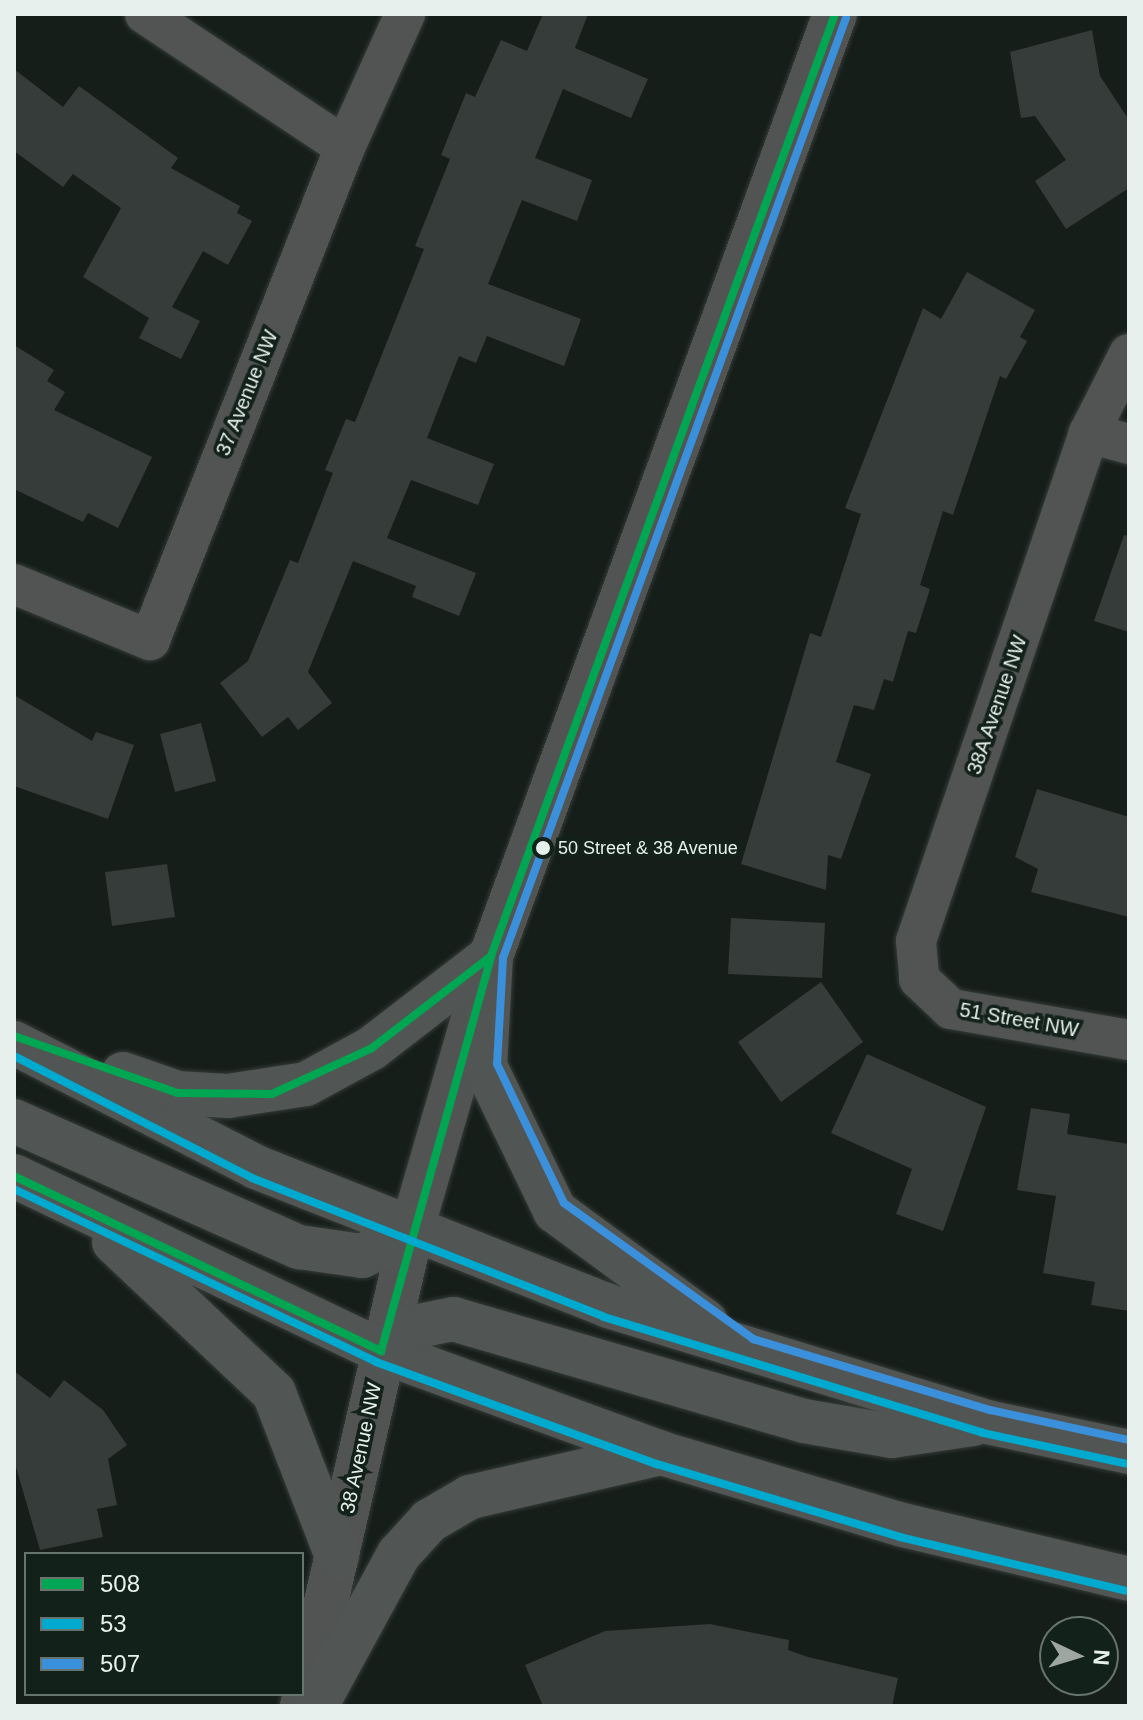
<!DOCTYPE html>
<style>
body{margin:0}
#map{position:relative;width:1143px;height:1720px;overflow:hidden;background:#161e1a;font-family:Helvetica,sans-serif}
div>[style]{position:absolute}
.building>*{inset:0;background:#363c39}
.roads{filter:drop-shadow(0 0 2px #343b37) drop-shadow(0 0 2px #343b37)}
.minor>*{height:40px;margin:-20px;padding:0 20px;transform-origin:20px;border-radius:20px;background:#515453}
.tertiary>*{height:44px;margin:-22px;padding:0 22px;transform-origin:22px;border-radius:22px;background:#515453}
.primary>*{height:44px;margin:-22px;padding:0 22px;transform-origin:22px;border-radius:22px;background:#515553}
.bus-1>*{height:8px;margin:-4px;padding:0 4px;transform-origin:4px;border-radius:4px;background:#00a651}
.bus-2>*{height:8px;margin:-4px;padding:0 4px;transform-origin:4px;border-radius:4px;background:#00a9ce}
.bus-3>*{height:8px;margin:-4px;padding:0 4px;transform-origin:4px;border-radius:4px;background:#3a90db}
.dots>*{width:22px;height:22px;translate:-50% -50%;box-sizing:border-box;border:4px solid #12211a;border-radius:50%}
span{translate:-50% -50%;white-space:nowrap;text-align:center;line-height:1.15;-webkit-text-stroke:7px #12211a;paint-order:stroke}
.bus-label{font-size:18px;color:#e7f0ec}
.left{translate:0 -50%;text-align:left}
.street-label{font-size:20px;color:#e7f0ec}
.frame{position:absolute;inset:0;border:16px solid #e7f0ec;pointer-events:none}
.legend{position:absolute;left:24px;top:1552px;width:280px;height:144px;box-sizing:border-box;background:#12211a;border:2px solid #67746e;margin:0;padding:10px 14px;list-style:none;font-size:24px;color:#e7f0ec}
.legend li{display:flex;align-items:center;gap:16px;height:40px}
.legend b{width:40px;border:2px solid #67746e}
.north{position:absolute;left:1039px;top:1616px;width:80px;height:80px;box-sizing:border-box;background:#12211a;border:2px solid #67746e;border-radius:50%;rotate:94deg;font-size:22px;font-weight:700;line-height:32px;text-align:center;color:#e7f0ec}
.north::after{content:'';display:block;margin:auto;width:28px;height:36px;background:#9ea6a2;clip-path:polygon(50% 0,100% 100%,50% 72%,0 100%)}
</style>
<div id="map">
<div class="building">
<div style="clip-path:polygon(543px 14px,588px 14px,575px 48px,648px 79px,631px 118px,563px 89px,535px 158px,592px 180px,577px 221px,522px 200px,488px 284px,581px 319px,564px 366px,487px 336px,476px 363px,459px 356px,427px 438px,494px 464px,478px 505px,411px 480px,387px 538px,476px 573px,459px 616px,412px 597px,416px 586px,353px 561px,308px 672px,332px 703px,298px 730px,288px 717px,262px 737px,220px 683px,248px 661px,290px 560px,298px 563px,333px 473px,325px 470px,346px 419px,355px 422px,424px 249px,415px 246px,450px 159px,441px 155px,466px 93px,475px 97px,501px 40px,527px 51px)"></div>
<div style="clip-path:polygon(1092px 30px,1100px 76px,1129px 120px,1129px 188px,1066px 229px,1035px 181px,1066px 160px,1035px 116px,1021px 118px,1010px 52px)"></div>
<div style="clip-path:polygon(14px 69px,63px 107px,79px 86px,178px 158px,171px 168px,240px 206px,237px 213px,252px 221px,228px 265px,203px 251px,172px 307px,200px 321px,181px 359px,139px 338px,149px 318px,83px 277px,121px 208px,73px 174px,63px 187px,14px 151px)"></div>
<div style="clip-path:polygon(967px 272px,1035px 310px,1020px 337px,1027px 341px,1006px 379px,1000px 376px,953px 515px,943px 511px,920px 585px,930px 589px,916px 633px,908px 631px,893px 682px,884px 679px,874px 710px,854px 705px,836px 762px,871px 774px,841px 859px,828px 855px,826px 890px,741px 864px,810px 633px,821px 637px,861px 514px,845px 508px,923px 308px,941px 319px)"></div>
<div style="clip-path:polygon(14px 345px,54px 370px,47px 381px,65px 392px,54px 410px,152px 457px,118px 528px,88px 513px,83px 522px,14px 489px)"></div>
<div style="clip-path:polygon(1124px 535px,1129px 536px,1129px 632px,1094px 621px)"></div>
<div style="clip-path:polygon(14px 695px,92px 741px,96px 732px,134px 745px,108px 819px,14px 786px)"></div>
<div style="clip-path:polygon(201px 723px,216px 781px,175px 792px,160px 734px)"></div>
<div style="clip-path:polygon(1037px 789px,1129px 817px,1129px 917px,1031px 892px,1038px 869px,1015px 857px)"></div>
<div style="clip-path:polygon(167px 864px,175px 917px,112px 926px,105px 872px)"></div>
<div style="clip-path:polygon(731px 918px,825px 923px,822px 978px,728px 974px)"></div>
<div style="clip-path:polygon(821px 982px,863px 1042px,781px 1102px,738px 1042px)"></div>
<div style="clip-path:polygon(867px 1054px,986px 1107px,943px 1231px,896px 1214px,912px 1169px,831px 1133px)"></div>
<div style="clip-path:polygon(1031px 1108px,1070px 1114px,1067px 1134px,1129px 1144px,1129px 1311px,1091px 1305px,1095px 1282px,1043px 1273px,1056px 1196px,1017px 1190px)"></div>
<div style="clip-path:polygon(14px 1371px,50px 1398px,64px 1380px,103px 1410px,127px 1445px,108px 1459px,117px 1505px,97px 1509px,103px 1537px,40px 1550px,14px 1460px)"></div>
<div style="clip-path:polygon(710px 1624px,789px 1640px,788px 1650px,808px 1657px,898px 1678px,892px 1706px,543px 1706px,525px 1665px,605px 1631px)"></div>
</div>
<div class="roads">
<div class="minor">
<div style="left:145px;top:14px;width:240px;rotate:33.6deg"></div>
<div style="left:1129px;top:354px;width:89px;rotate:116.9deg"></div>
<div style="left:1089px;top:433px;width:537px;rotate:108.81deg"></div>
<div style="left:916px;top:941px;width:38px;rotate:85deg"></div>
<div style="left:919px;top:979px;width:44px;rotate:43.2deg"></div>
<div style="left:951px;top:1009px;width:181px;rotate:9.9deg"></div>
<div style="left:1089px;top:433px;width:41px;rotate:15.4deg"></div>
<div style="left:14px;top:584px;width:147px;rotate:22.4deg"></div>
<div style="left:150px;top:640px;width:530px;rotate:-68.42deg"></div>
<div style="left:345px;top:147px;width:146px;rotate:-65.7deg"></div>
</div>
<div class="tertiary">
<div style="left:302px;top:1706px;width:486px;rotate:-77deg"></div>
<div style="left:411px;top:1232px;width:287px;rotate:-73.8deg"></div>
<div style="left:491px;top:956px;width:1003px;rotate:-69.94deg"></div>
</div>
<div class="primary">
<div style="left:491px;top:956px;width:110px;rotate:93.1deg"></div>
<div style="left:485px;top:1066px;width:161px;rotate:64.2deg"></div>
<div style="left:555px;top:1211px;width:187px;rotate:36.3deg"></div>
<div style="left:14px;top:1043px;width:272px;rotate:27.1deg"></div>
<div style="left:256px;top:1167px;width:378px;rotate:21.5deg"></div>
<div style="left:608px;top:1306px;width:396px;rotate:17deg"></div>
<div style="left:987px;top:1422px;width:145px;rotate:11.9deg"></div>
<div style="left:123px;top:1074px;width:58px;rotate:19.1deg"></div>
<div style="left:178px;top:1093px;width:50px;rotate:3.4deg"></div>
<div style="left:228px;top:1096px;width:79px;rotate:-8.7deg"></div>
<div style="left:306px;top:1084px;width:75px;rotate:-28.6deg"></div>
<div style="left:372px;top:1048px;width:150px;rotate:-37.7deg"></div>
<div style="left:14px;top:1121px;width:312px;rotate:23.9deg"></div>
<div style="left:299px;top:1247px;width:64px;rotate:8.1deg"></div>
<div style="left:362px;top:1256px;width:55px;rotate:-26.1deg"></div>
<div style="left:14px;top:1176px;width:407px;rotate:25.5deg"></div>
<div style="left:381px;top:1351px;width:298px;rotate:20deg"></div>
<div style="left:661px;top:1453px;width:252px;rotate:16.6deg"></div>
<div style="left:903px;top:1525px;width:232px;rotate:13.4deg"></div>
<div style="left:114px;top:1242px;width:220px;rotate:43.3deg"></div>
<div style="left:274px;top:1393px;width:175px;rotate:68.9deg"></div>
<div style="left:381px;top:1351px;width:36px;rotate:-39deg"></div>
<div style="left:409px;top:1328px;width:45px;rotate:-11.6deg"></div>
<div style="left:453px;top:1319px;width:366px;rotate:16.2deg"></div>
<div style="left:804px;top:1421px;width:89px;rotate:9.7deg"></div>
<div style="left:892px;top:1436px;width:82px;rotate:-8.4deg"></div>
<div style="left:316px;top:1706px;width:173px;rotate:-61.4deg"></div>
<div style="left:399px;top:1554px;width:45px;rotate:-47.7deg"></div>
<div style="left:429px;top:1521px;width:48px;rotate:-30.3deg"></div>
<div style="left:470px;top:1497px;width:196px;rotate:-13deg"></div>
</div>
</div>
<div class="bus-1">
<div style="left:14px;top:1036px;width:174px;rotate:19.2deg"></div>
<div style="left:178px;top:1093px;width:94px;rotate:0.6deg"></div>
<div style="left:272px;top:1094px;width:110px;rotate:-24.7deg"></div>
<div style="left:372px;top:1048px;width:150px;rotate:-37.7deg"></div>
<div style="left:14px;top:1176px;width:407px;rotate:25.5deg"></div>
<div style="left:381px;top:1351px;width:410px;rotate:-74.4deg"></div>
<div style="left:491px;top:956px;width:1003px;rotate:-69.94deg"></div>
</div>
<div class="bus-2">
<div style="left:14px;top:1056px;width:267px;rotate:27.1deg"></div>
<div style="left:252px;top:1178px;width:378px;rotate:21.5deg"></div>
<div style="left:604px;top:1317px;width:396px;rotate:17deg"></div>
<div style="left:983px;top:1433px;width:147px;rotate:12.1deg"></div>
<div style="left:14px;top:1189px;width:401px;rotate:25.5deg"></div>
<div style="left:376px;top:1362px;width:299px;rotate:20deg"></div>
<div style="left:657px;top:1464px;width:254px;rotate:16.7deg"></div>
<div style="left:900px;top:1537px;width:232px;rotate:13.4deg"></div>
</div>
<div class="bus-3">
<div style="left:846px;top:18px;width:1001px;rotate:110.05deg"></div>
<div style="left:503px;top:958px;width:106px;rotate:93.2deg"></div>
<div style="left:497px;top:1064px;width:154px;rotate:64.3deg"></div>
<div style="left:564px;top:1203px;width:233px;rotate:35.7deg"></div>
<div style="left:753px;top:1339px;width:247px;rotate:16.7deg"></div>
<div style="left:990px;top:1410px;width:142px;rotate:12.2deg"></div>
</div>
<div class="dots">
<div style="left:543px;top:848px;background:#e7f0ec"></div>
</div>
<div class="bus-label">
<span class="left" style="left:558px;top:848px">50 Street &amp; 38 Avenue</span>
</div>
<div class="street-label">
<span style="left:247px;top:393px;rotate:-68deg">37 Avenue NW</span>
<span style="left:997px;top:705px;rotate:-71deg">38A Avenue NW</span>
<span style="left:1019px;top:1020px;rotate:10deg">51 Street NW</span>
<span style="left:361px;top:1448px;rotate:-78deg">38 Avenue NW</span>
</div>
<div class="frame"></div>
<ul class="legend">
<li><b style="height:10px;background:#00a651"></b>508</li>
<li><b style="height:10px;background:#00a9ce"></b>53</li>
<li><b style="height:10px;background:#3a90db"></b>507</li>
</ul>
<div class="north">N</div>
</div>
